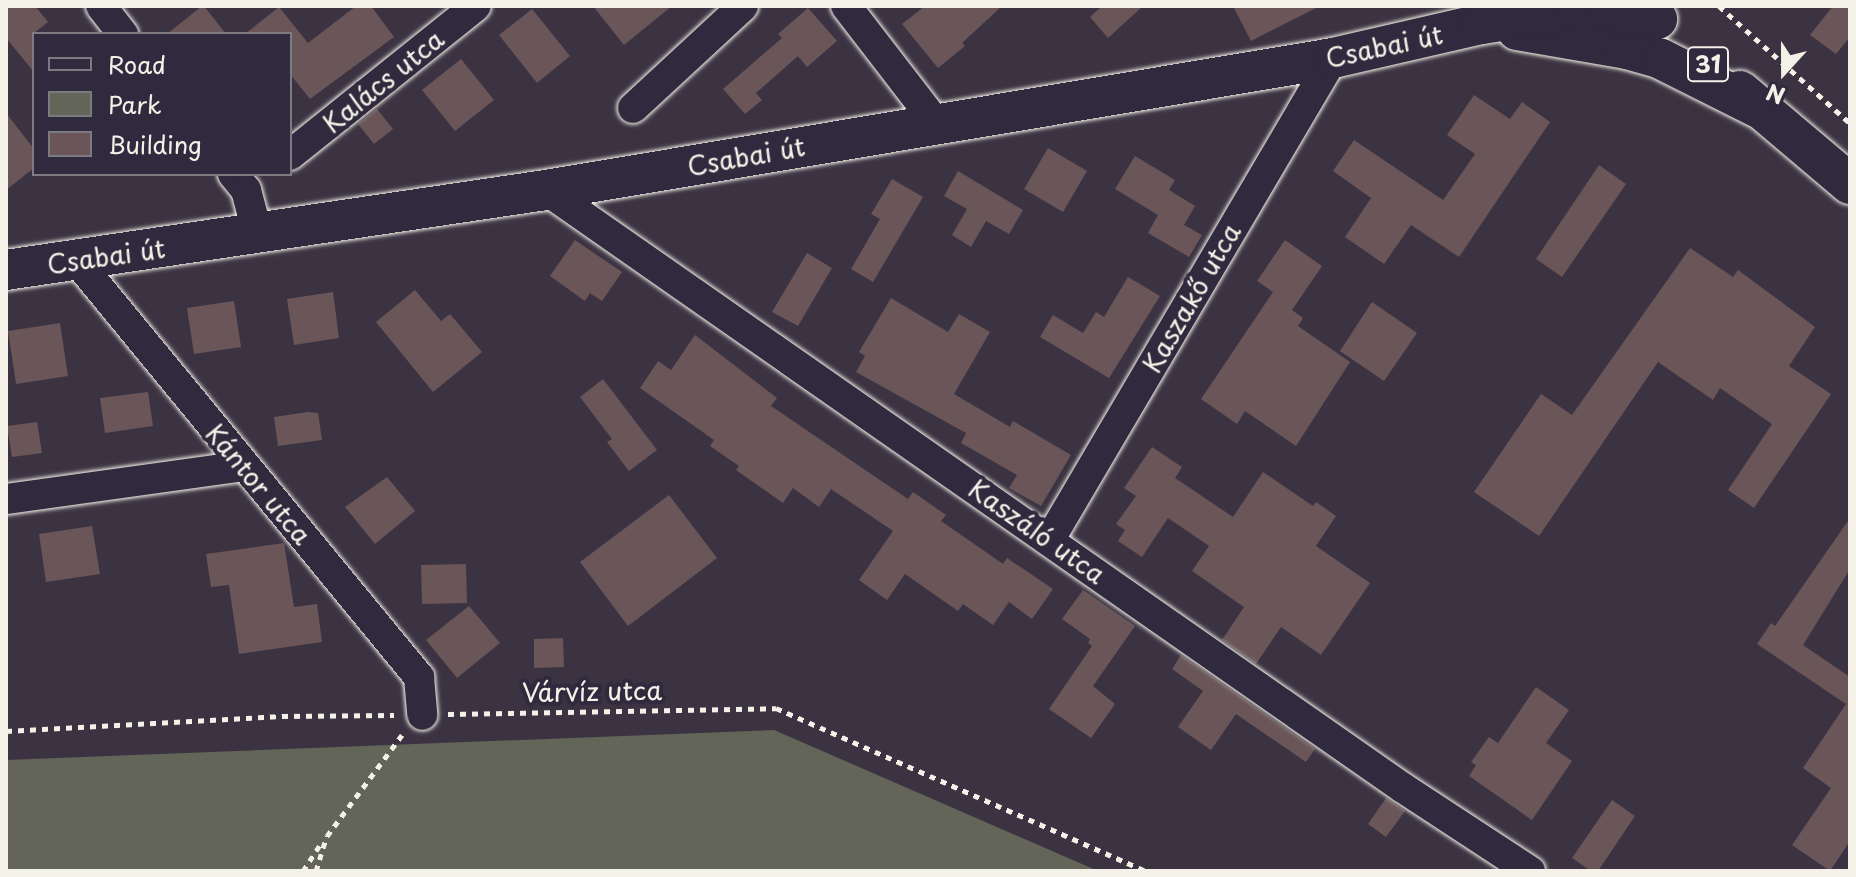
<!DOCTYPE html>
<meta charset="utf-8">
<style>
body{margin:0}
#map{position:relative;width:1856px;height:877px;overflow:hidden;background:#3b3342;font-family:"Playpen Sans",sans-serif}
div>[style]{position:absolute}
.green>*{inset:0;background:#626557}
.building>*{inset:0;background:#6a5658}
.path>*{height:5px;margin-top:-2.5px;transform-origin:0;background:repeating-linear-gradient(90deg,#f4f1e8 0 6px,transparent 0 12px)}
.roads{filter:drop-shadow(0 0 2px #f4f1e8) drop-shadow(0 0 2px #f4f1e8)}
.minor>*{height:30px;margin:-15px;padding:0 15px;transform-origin:15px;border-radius:15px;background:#2f2a3d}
.major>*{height:40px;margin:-20px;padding:0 20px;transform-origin:20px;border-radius:20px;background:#2f2a3d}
span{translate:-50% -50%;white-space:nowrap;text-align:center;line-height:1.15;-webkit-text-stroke:8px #2f2a3d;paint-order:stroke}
.shield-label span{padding:2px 6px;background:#2f2a3d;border:2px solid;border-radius:6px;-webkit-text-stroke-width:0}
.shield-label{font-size:24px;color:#f4f1e8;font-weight:700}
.street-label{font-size:26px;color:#f4f1e8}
.frame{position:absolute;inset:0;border:8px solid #f4f1e8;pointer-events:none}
.legend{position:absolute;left:32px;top:32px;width:260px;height:144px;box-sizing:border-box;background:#2f2a3d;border:2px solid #7e7a81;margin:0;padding:10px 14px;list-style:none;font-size:24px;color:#f4f1e8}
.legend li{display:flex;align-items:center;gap:16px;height:40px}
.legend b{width:40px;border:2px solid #7e7a81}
.north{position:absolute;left:1744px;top:32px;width:80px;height:80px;-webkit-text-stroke:6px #2f2a3d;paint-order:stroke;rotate:201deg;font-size:22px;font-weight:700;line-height:32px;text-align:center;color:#f4f1e8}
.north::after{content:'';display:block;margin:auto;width:28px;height:36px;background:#f4f1e8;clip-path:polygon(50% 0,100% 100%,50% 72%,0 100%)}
</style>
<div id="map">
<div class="green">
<div style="clip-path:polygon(774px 730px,1098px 871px,6px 871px,6px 760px)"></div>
</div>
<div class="building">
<div style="clip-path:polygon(6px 6px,35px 6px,48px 22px,34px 33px,34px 72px,6px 38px)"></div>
<div style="clip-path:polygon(204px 6px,226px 34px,167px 34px,202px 6px)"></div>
<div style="clip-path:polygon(356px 6px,371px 6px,394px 37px,310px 99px,290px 74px,290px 34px,245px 34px,279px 7px,308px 43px)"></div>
<div style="clip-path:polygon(593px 6px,672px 6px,624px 45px)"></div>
<div style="clip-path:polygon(925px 6px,1002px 6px,962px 43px,965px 46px,938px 68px,902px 24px)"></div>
<div style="clip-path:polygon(1102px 6px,1143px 6px,1108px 38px,1090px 17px)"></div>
<div style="clip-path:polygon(1233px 6px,1320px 6px,1251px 41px)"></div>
<div style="clip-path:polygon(1833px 6px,1850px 6px,1850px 37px,1836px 54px,1810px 35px)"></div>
<div style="clip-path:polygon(808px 8px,837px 41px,807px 67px,798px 56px,756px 93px,762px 100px,745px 114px,723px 89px,782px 38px,778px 34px)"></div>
<div style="clip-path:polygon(532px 9px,570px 56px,537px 83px,499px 35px)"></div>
<div style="clip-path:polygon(461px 59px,494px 100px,455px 131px,422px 90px)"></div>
<div style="clip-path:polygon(1474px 95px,1510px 119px,1522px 102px,1550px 122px,1459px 257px,1411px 225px,1384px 264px,1345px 237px,1371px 198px,1333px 171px,1354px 140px,1443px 200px,1475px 154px,1447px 135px)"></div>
<div style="clip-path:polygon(377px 109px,393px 129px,374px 144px,358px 124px)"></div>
<div style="clip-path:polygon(6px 113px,34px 149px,34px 168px,6px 190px)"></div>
<div style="clip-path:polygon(1048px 148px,1087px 171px,1063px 212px,1024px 189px)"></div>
<div style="clip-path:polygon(1135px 156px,1175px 180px,1169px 190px,1195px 206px,1184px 225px,1202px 235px,1189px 257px,1148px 233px,1158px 215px,1115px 189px)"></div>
<div style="clip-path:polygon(1599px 165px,1626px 184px,1562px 277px,1536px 259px)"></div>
<div style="clip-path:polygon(958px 171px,1023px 210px,1009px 234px,986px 221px,971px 247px,952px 235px,967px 209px,944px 196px)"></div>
<div style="clip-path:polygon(892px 179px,923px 197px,873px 282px,851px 269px,880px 219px,871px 214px)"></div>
<div style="clip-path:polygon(575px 240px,622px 272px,602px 301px,590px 293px,585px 301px,550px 276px)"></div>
<div style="clip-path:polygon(1285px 240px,1322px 266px,1292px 310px,1303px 318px,1298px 326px,1350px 362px,1296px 446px,1245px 411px,1237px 424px,1201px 399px,1273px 292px,1257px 281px)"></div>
<div style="clip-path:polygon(1690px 248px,1733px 277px,1738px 270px,1815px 327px,1789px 366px,1831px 394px,1754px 508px,1728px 490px,1772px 424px,1720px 388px,1713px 400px,1658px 362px,1539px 536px,1474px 492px,1541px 394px,1572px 415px)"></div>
<div style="clip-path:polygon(807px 253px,832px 268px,798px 326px,772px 312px)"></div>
<div style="clip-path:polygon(1128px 277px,1160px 296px,1109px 378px,1040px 337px,1053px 315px,1083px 333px,1096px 312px,1104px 317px)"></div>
<div style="clip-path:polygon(415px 290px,441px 321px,450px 314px,482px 352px,433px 392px,376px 322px)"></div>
<div style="clip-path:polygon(333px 292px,339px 338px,294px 345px,287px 299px)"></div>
<div style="clip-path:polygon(891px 298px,948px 332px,959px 314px,990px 332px,954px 394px,1010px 427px,1013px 421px,1071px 455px,1041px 506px,1009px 488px,1017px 475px,961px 443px,966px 433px,856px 372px,865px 356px,859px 352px)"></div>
<div style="clip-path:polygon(234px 301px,241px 347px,194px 354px,187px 308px)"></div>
<div style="clip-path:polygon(1372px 302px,1417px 333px,1384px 381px,1340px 351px)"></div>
<div style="clip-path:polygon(60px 323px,68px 376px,16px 384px,8px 331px)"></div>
<div style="clip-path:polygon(695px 335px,777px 398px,771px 406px,908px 499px,913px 492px,946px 515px,941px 521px,1003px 564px,1007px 558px,1053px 589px,1032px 619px,1009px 602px,993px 625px,963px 604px,958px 611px,905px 574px,887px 600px,859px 580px,893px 531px,831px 489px,819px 507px,793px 488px,783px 503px,736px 470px,739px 466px,710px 446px,714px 440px,640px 388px,658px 361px,671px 370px)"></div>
<div style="clip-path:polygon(603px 379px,657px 450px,629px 471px,607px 442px,612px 439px,580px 397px)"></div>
<div style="clip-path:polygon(148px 392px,153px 426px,105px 433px,100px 398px)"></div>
<div style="clip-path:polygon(308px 412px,318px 413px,322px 440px,278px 446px,274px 417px)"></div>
<div style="clip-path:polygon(37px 422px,42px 453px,12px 457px,7px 426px)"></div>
<div style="clip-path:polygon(1152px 447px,1182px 467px,1175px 478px,1233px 517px,1263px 472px,1313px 506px,1316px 502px,1336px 516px,1316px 546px,1370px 583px,1321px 655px,1281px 627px,1256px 664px,1222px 640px,1244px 607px,1192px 571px,1209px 546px,1168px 518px,1142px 557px,1118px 541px,1125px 530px,1116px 524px,1136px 496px,1124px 488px)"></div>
<div style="clip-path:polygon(387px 477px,415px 511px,375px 544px,345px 507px)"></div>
<div style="clip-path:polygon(669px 495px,717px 558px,628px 626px,580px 562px)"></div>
<div style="clip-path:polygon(1850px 518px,1850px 569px,1803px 645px,1850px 677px,1850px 841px,1830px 871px,1792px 845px,1831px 788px,1803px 768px,1846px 704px,1757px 644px,1771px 623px,1775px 626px)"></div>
<div style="clip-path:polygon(92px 526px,100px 574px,46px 582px,39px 534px)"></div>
<div style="clip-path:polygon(284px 543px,294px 607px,317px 604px,322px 642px,239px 654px,229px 585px,211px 587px,206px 554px)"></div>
<div style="clip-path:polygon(466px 564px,467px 603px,422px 604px,421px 565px)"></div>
<div style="clip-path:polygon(1083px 590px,1135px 626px,1093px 686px,1115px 704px,1091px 738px,1049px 709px,1092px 646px,1088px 643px,1090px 639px,1062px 619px)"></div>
<div style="clip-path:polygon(469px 606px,500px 643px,457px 678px,426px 640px)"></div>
<div style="clip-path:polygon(563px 638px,564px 667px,534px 668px,534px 639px)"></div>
<div style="clip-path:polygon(1181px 655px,1315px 749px,1306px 762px,1236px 714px,1211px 750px,1178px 727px,1203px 691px,1172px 669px)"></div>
<div style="clip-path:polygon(1536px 687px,1569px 710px,1546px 743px,1572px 761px,1532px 820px,1469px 776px,1476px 765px,1471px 762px,1489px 737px,1498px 743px)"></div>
<div style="clip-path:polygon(1386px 798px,1405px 811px,1386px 837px,1368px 824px)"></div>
<div style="clip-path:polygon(1612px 800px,1635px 816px,1598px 871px,1591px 871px,1572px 858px)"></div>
</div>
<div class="path">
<div style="left:1719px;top:6px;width:176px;rotate:41.8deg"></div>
<div style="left:448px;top:714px;width:328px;rotate:-1deg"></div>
<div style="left:776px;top:708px;width:403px;rotate:23.8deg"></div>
<div style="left:6px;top:731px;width:276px;rotate:-3.1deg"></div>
<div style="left:282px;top:716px;width:112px;rotate:-0.5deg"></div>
<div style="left:6px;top:871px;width:2px"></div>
<div style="left:303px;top:871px;width:31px;rotate:-57deg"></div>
<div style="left:316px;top:871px;width:37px;rotate:-73deg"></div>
<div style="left:327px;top:836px;width:126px;rotate:-53.4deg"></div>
</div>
<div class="roads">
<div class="minor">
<div style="left:101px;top:6px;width:36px;rotate:52deg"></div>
<div style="left:846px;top:6px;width:149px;rotate:52.4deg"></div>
<div style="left:633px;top:108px;width:150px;rotate:-42.8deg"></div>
<div style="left:290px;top:155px;width:238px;rotate:-38.7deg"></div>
<div style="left:233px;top:174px;width:21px;rotate:51deg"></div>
<div style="left:246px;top:190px;width:47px;rotate:75.1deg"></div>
<div style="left:546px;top:190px;width:1045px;rotate:34.91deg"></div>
<div style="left:1403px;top:788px;width:152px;rotate:33.2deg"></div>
<div style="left:77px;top:261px;width:539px;rotate:50.58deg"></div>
<div style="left:419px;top:677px;width:38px;rotate:85deg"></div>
<div style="left:6px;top:499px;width:239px;rotate:-7.9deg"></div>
<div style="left:1050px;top:539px;width:558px;rotate:-59.53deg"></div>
</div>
<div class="major">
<div style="left:1517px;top:30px;width:112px;rotate:9.8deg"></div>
<div style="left:1627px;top:49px;width:35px;rotate:16deg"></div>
<div style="left:1661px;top:59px;width:110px;rotate:26.6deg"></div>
<div style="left:1740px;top:91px;width:144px;rotate:40.2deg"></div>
<div style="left:6px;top:270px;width:546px;rotate:-8.43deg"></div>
<div style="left:546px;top:190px;width:798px;rotate:-9.52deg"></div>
<div style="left:1333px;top:58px;width:153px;rotate:-12.9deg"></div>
<div style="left:1482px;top:24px;width:91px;rotate:-8.8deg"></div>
<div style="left:1572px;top:10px;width:36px"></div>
<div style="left:1608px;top:10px;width:50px;rotate:10.4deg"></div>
</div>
</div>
<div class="shield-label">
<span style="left:1708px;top:64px">31</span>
</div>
<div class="street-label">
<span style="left:1384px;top:46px;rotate:-12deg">Csabai út</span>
<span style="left:383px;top:81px;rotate:-39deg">Kalács utca</span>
<span style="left:746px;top:156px;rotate:-10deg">Csabai út</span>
<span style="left:106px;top:256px;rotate:-8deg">Csabai út</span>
<span style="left:1191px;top:298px;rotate:-60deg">Kaszakő utca</span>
<span style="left:259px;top:484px;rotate:50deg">Kántor utca</span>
<span style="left:1037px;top:531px;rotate:35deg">Kaszáló utca</span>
<span style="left:592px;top:691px;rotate:-1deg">Várvíz utca</span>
</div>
<div class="frame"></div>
<ul class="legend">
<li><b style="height:10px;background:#2f2a3d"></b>Road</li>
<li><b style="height:22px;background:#626557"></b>Park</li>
<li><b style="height:22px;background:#6a5658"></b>Building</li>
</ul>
<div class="north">N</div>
</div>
